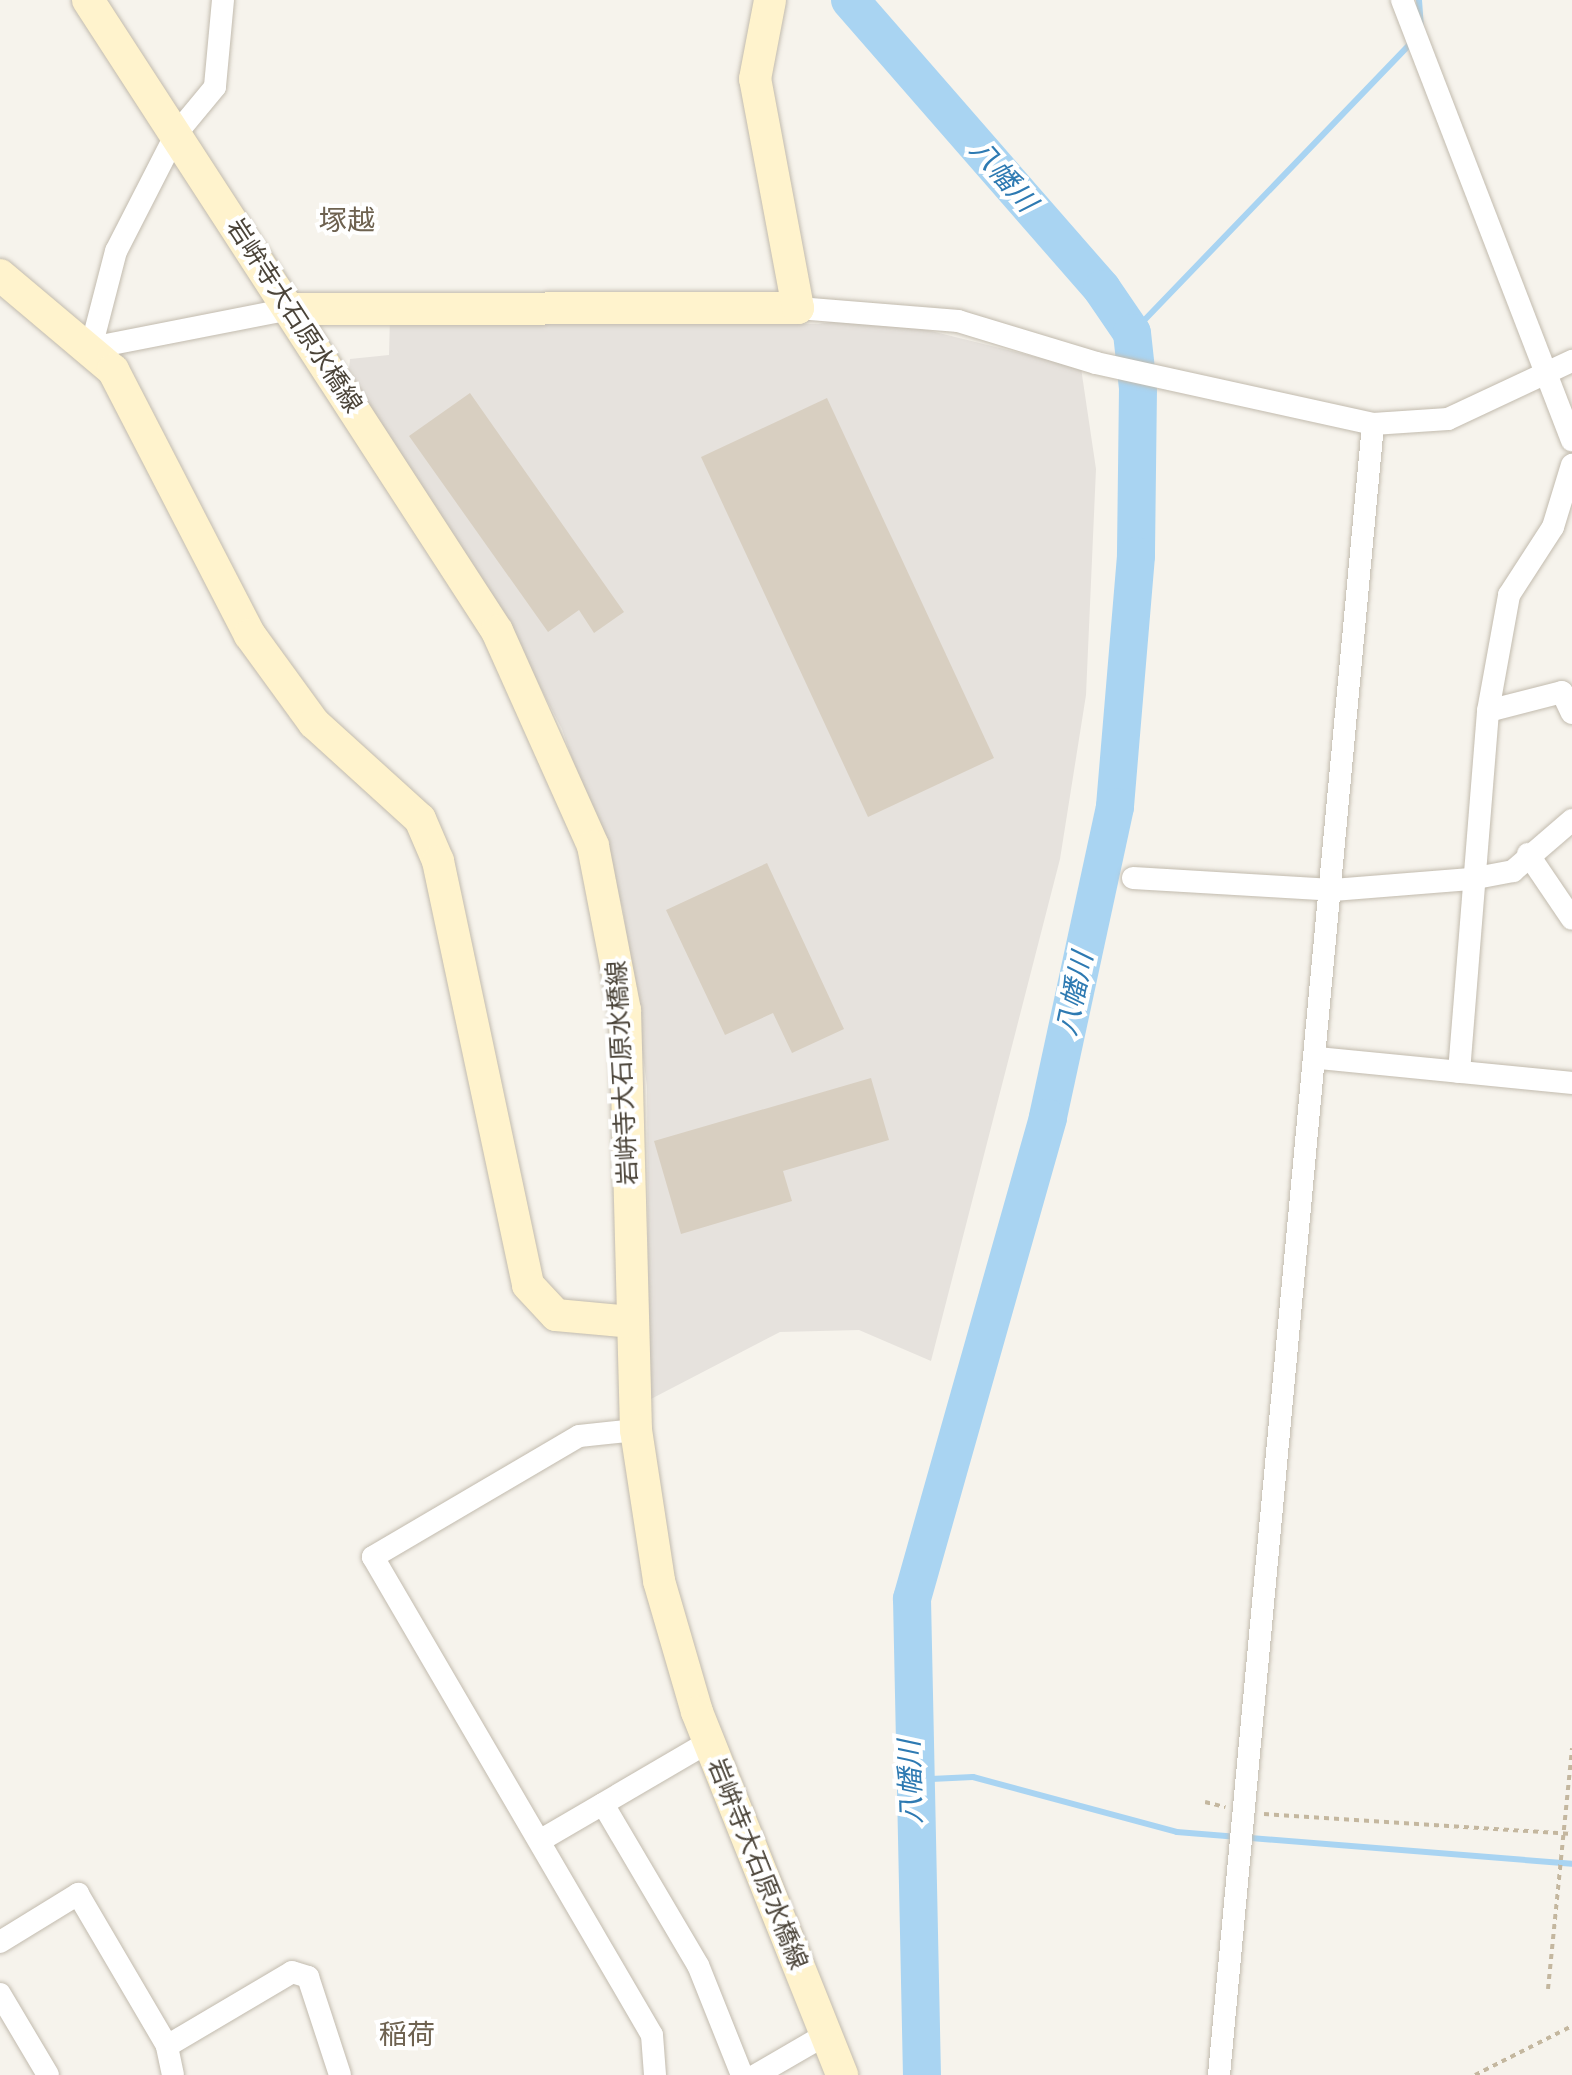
<!DOCTYPE html>
<meta charset="utf-8">
<style>
body{margin:0}
#map{position:relative;width:1572px;height:2075px;overflow:hidden;background:#f6f3ec;font-family:Signika,"Noto Sans JP",sans-serif}
div>[style]{position:absolute}
.industrial>*{inset:0;background:#e6e2dd}
.stream>*{height:6px;margin:-3px;padding:0 3px;transform-origin:3px;border-radius:3px;background:#a9d4f2}
.river>*{height:38px;margin:-19px;padding:0 19px;transform-origin:19px;border-radius:19px;background:#a9d4f2}
.building>*{inset:0;background:#d8cfc1}
.path>*{height:4px;margin-top:-2px;transform-origin:0;background:repeating-linear-gradient(90deg,#c4b79f 0 5px,transparent 0 10px)}
.roads{filter:drop-shadow(0 0 2px #c2bbae) drop-shadow(0 0 2px #c2bbae)}
.street>*{height:22px;margin:-11px;padding:0 11px;transform-origin:11px;border-radius:11px;background:#fff}
.secondary>*{height:32px;margin:-16px;padding:0 16px;transform-origin:16px;border-radius:16px;background:#fff3cd}
span{translate:-50% -50%;white-space:nowrap;text-align:center;line-height:1.15;-webkit-text-stroke:8px #fff;paint-order:stroke}
.street-label{font-size:25px;color:#4b4439}
.water-label{font-size:28px;color:#2e7ab2;font-style:italic}
.neighbourhood-label{font-size:28px;color:#6e6250}
</style>
<div id="map">
<div class="industrial">
<div style="clip-path:polygon(390px 316px,818px 324px,870px 316px,1081px 368px,1096px 469px,1086px 695px,1060px 859px,931px 1361px,859px 1330px,780px 1332px,649px 1400px,647px 1086px,623px 909px,562px 729px,495px 601px,348px 381px,350px 359px,389px 355px)"></div>
</div>
<div class="stream">
<div style="left:1419px;top:0;width:31px;rotate:86deg"></div>
<div style="left:1132px;top:333px;width:405px;rotate:-46.1deg"></div>
<div style="left:910px;top:1780px;width:63px;rotate:-2.7deg"></div>
<div style="left:973px;top:1777px;width:211px;rotate:15.1deg"></div>
<div style="left:1177px;top:1832px;width:396px;rotate:4.6deg"></div>
</div>
<div class="river">
<div style="left:850px;top:0;width:383px;rotate:48.9deg"></div>
<div style="left:1102px;top:289px;width:53px;rotate:55.7deg"></div>
<div style="left:1132px;top:333px;width:55px;rotate:83.8deg"></div>
<div style="left:1138px;top:388px;width:168px;rotate:90.7deg"></div>
<div style="left:1136px;top:556px;width:252px;rotate:94.8deg"></div>
<div style="left:1115px;top:807px;width:318px;rotate:102.2deg"></div>
<div style="left:1048px;top:1118px;width:500px;rotate:105.8deg"></div>
<div style="left:912px;top:1599px;width:476px;rotate:88.8deg"></div>
</div>
<div class="building">
<div style="clip-path:polygon(470px 393px,624px 612px,594px 633px,579px 610px,548px 632px,409px 436px)"></div>
<div style="clip-path:polygon(827px 398px,994px 758px,868px 817px,701px 457px)"></div>
<div style="clip-path:polygon(767px 863px,844px 1029px,792px 1053px,773px 1013px,725px 1035px,666px 910px)"></div>
<div style="clip-path:polygon(871px 1078px,889px 1140px,783px 1171px,792px 1201px,681px 1234px,654px 1141px)"></div>
</div>
<div class="path">
<div style="left:1205px;top:1802px;width:21px;rotate:14deg"></div>
<div style="left:1264px;top:1814px;width:309px;rotate:3.7deg"></div>
<div style="left:1548px;top:1989px;width:242px;rotate:-84.3deg"></div>
<div style="left:1475px;top:2075px;width:109px;rotate:-26.8deg"></div>
</div>
<div class="roads">
<div class="street">
<div style="left:223px;top:0;width:87px;rotate:95.3deg"></div>
<div style="left:215px;top:87px;width:61px;rotate:129.7deg"></div>
<div style="left:176px;top:134px;width:131px;rotate:117.1deg"></div>
<div style="left:116px;top:251px;width:100px;rotate:104.5deg"></div>
<div style="left:91px;top:348px;width:202px;rotate:-11.1deg"></div>
<div style="left:1402px;top:0;width:472px;rotate:68.9deg"></div>
<div style="left:798px;top:308px;width:161px;rotate:4.6deg"></div>
<div style="left:958px;top:321px;width:144px;rotate:16.9deg"></div>
<div style="left:1096px;top:363px;width:284px;rotate:12.4deg"></div>
<div style="left:1373px;top:424px;width:75px;rotate:-3.8deg"></div>
<div style="left:1448px;top:419px;width:137px;rotate:-25.1deg"></div>
<div style="left:1488px;top:711px;width:76px;rotate:-14.4deg"></div>
<div style="left:1562px;top:692px;width:23px;rotate:65deg"></div>
<div style="left:1528px;top:854px;width:78px;rotate:55.9deg"></div>
<div style="left:1133px;top:878px;width:200px;rotate:3.4deg"></div>
<div style="left:1333px;top:890px;width:138px;rotate:-4.6deg"></div>
<div style="left:1471px;top:879px;width:43px;rotate:-10.8deg"></div>
<div style="left:1513px;top:871px;width:78px;rotate:-40.8deg"></div>
<div style="left:1318px;top:1058px;width:255px;rotate:5.6deg"></div>
<div style="left:1459px;top:1072px;width:362px;rotate:-85.4deg"></div>
<div style="left:1488px;top:711px;width:118px;rotate:-79.7deg"></div>
<div style="left:1509px;top:595px;width:81px;rotate:-57.1deg"></div>
<div style="left:1553px;top:527px;width:65px;rotate:-73deg"></div>
<div style="left:636px;top:1430px;width:57px;rotate:174deg"></div>
<div style="left:579px;top:1436px;width:239px;rotate:149.6deg"></div>
<div style="left:373px;top:1557px;width:553px;rotate:59.73deg"></div>
<div style="left:652px;top:2035px;width:40px;rotate:85.7deg"></div>
<div style="left:603px;top:1804px;width:187px;rotate:59.5deg"></div>
<div style="left:698px;top:1965px;width:118px;rotate:68.2deg"></div>
<div style="left:541px;top:1840px;width:194px;rotate:-30.3deg"></div>
<div style="left:0;top:1942px;width:92px;rotate:-31.6deg"></div>
<div style="left:78px;top:1894px;width:176px;rotate:59.6deg"></div>
<div style="left:0;top:1994px;width:94px;rotate:59.3deg"></div>
<div style="left:173px;top:2075px;width:30px;rotate:-102deg"></div>
<div style="left:167px;top:2046px;width:145px;rotate:-30.6deg"></div>
<div style="left:292px;top:1972px;width:17px;rotate:17deg"></div>
<div style="left:308px;top:1977px;width:103px;rotate:71.9deg"></div>
<div style="left:756px;top:2075px;width:80px;rotate:-30.1deg"></div>
<div style="left:1219px;top:2075px;width:1658px;rotate:-84.67deg"></div>
</div>
<div class="secondary">
<div style="left:88px;top:0;width:752px;rotate:57.05deg"></div>
<div style="left:497px;top:631px;width:235px;rotate:65.9deg"></div>
<div style="left:593px;top:846px;width:167px;rotate:79deg"></div>
<div style="left:625px;top:1010px;width:420px;rotate:88.5deg"></div>
<div style="left:636px;top:1430px;width:153px;rotate:81.3deg"></div>
<div style="left:659px;top:1581px;width:136px;rotate:73.8deg"></div>
<div style="left:697px;top:1712px;width:391px;rotate:68.2deg"></div>
<div style="left:0;top:275px;width:148px;rotate:40.1deg"></div>
<div style="left:113px;top:370px;width:298px;rotate:62.7deg"></div>
<div style="left:250px;top:635px;width:109px;rotate:54deg"></div>
<div style="left:314px;top:723px;width:143px;rotate:42.2deg"></div>
<div style="left:420px;top:819px;width:46px;rotate:66.8deg"></div>
<div style="left:438px;top:861px;width:433px;rotate:78deg"></div>
<div style="left:528px;top:1285px;width:41px;rotate:47deg"></div>
<div style="left:556px;top:1315px;width:75px;rotate:5.3deg"></div>
<div style="left:289px;top:309px;width:509px;rotate:-0.11deg"></div>
<div style="left:798px;top:308px;width:233px;rotate:-100.6deg"></div>
<div style="left:755px;top:79px;width:80px;rotate:-79.2deg"></div>
</div>
</div>
<div class="street-label">
<span style="left:294px;top:316px;rotate:57deg">岩峅寺大石原水橋線</span>
<span style="left:623px;top:1073px;rotate:-93deg">岩峅寺大石原水橋線</span>
<span style="left:757px;top:1864px;rotate:68deg">岩峅寺大石原水橋線</span>
</div>
<div class="water-label">
<span style="left:1003px;top:176px;rotate:49deg">八幡川</span>
<span style="left:1075px;top:994px;rotate:-78deg">八幡川</span>
<span style="left:911px;top:1782px;rotate:-92deg">八幡川</span>
</div>
<div class="neighbourhood-label">
<span style="left:347px;top:221px">塚越</span>
<span style="left:407px;top:2035px">稲荷</span>
</div>
</div>
